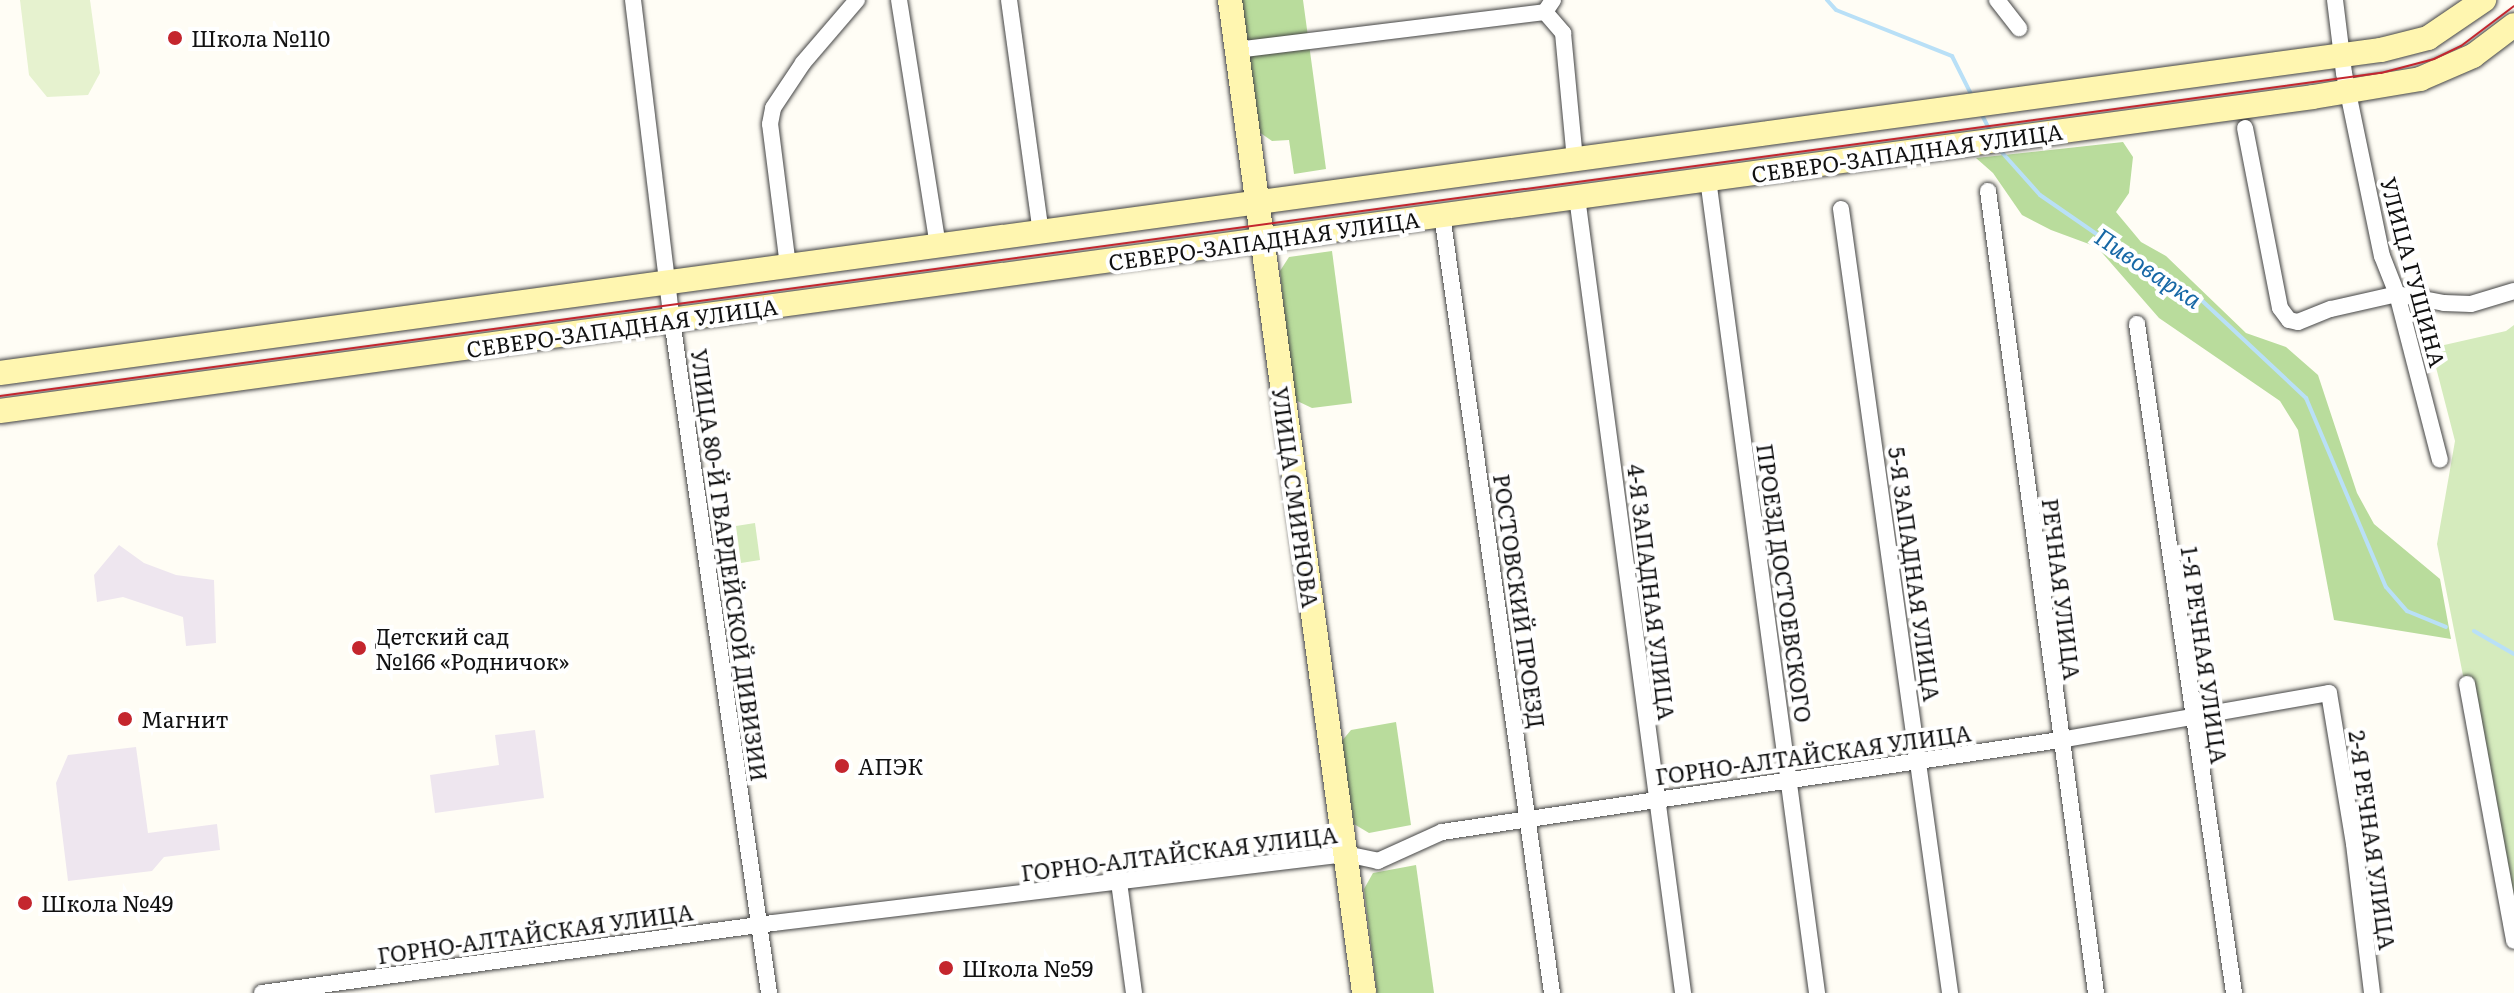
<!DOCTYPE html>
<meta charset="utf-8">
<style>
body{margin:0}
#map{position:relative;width:2514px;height:993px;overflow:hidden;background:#fffdf5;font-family:Literata,serif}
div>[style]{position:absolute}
.industrial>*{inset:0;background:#eee6ef}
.green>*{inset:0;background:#d5ebbd}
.forest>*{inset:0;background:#b9dc9c}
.pitch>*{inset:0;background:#e6f2cf}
.stream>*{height:4px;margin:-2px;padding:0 2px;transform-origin:2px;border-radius:2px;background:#b9e0f7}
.roads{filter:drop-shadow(0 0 2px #444) drop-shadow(0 0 2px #444)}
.street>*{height:16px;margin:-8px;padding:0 8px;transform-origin:8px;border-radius:8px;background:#fff}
.secondary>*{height:24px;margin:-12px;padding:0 12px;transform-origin:12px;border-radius:12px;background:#fff6b0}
.tram>*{height:2px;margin:-1px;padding:0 1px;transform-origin:1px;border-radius:1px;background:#c4262e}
.dots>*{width:22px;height:22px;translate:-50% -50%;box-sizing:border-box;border:4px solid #fff;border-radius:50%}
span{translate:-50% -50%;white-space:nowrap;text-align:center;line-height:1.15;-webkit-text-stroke:8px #fff;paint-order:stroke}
.poi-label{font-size:22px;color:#111}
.left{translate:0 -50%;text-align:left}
.street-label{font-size:22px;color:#111}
.water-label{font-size:24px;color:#1768a6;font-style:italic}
</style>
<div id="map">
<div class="industrial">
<div style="clip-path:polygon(119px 545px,144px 563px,176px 575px,214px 580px,216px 643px,186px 646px,183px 617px,123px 597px,97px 602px,94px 575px)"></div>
<div style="clip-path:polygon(535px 730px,544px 798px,435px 813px,430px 775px,499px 765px,495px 735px)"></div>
<div style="clip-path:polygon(136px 747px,148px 833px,217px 824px,220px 850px,164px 857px,152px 871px,68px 881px,56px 783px,68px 755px)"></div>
</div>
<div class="green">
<div style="clip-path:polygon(2514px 325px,2514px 933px,2437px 544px,2455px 441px,2431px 348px,2506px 331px)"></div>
<div style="clip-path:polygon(755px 523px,760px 560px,741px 563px,736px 526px)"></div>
</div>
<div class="forest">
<div style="clip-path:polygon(1240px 0,1303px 0,1326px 169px,1294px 174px,1289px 140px,1272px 141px,1259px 132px)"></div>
<div style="clip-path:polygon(2123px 142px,2133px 157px,2129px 193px,2116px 212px,2141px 242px,2166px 256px,2246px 333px,2286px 347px,2318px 375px,2357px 493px,2374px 524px,2440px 579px,2451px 639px,2334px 620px,2298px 430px,2280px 401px,2159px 318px,2097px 247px,2051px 230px,2022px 215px,1993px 173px,1976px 158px)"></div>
<div style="clip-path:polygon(1332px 251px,1352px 403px,1312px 408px,1293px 399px,1280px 271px,1289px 257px)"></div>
<div style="clip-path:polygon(1396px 722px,1411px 825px,1369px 833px,1354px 824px,1341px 742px,1351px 730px)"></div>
<div style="clip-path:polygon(1416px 865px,1434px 993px,1377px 993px,1364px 889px,1373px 873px)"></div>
</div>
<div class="pitch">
<div style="clip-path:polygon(20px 0,90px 0,100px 73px,88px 95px,47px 97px,29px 75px)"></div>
</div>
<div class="stream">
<div style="left:1827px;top:0;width:13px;rotate:48deg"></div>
<div style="left:1836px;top:10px;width:125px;rotate:21.6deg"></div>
<div style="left:1952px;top:56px;width:47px;rotate:63.4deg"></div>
<div style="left:1981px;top:113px;width:22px;rotate:63deg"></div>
<div style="left:1998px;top:148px;width:63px;rotate:48.2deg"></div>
<div style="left:2040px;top:195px;width:121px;rotate:34.6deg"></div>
<div style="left:2140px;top:264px;width:64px;rotate:29deg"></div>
<div style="left:2196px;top:295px;width:151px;rotate:43.1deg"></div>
<div style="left:2306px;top:398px;width:205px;rotate:67.1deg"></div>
<div style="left:2386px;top:587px;width:32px;rotate:49deg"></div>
<div style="left:2407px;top:611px;width:42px;rotate:22.3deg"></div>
<div style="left:2474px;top:631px;width:46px;rotate:29.9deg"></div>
</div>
<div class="roads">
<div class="street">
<div style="left:633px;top:0;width:322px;rotate:83.1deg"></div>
<div style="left:672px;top:320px;width:680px;rotate:81.8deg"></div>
<div style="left:899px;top:0;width:249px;rotate:81deg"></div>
<div style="left:1009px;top:0;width:235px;rotate:82.2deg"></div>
<div style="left:1553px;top:0;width:14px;rotate:124deg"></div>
<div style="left:1545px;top:12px;width:28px;rotate:49deg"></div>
<div style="left:1563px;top:33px;width:127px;rotate:84.6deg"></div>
<div style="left:1997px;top:0;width:36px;rotate:52deg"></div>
<div style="left:2335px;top:0;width:74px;rotate:83deg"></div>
<div style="left:2344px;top:73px;width:187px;rotate:78.3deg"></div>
<div style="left:2382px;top:256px;width:41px;rotate:68.5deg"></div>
<div style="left:2397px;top:294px;width:171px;rotate:75.5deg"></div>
<div style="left:1236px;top:50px;width:311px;rotate:-7deg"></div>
<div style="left:2245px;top:128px;width:183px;rotate:79deg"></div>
<div style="left:2280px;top:308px;width:15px;rotate:53deg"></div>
<div style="left:2289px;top:320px;width:9px;rotate:13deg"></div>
<div style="left:2298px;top:322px;width:35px;rotate:-22deg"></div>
<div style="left:2331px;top:309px;width:68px;rotate:-12.8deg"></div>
<div style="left:2397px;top:294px;width:48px;rotate:10.8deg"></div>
<div style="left:2444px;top:303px;width:27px;rotate:2deg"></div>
<div style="left:2471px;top:304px;width:45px;rotate:-16.8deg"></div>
<div style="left:1708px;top:179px;width:821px;rotate:82.37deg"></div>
<div style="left:1988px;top:191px;width:809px;rotate:82.33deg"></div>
<div style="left:1577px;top:197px;width:803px;rotate:82.41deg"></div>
<div style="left:1841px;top:209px;width:792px;rotate:82.08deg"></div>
<div style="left:1442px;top:215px;width:786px;rotate:81.95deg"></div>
<div style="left:788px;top:266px;width:143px;rotate:-97.2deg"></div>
<div style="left:770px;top:124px;width:16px;rotate:-79deg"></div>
<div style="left:773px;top:108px;width:54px;rotate:-56.3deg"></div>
<div style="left:803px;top:63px;width:83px;rotate:-49.4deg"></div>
<div style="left:2137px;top:324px;width:676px;rotate:81.75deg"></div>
<div style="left:2467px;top:684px;width:261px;rotate:79.6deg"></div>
<div style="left:1119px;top:882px;width:112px;rotate:82.3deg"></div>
<div style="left:262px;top:993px;width:516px;rotate:-7.8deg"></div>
<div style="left:773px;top:923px;width:577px;rotate:-6.87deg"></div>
<div style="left:1346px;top:854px;width:33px;rotate:12deg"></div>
<div style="left:1378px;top:861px;width:70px;rotate:-24.4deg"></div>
<div style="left:1442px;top:832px;width:625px;rotate:-8.47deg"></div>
<div style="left:2060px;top:740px;width:273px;rotate:-9.9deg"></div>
<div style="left:2329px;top:693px;width:153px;rotate:80.6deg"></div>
<div style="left:2354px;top:844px;width:150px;rotate:83.1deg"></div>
</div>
<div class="secondary">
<div style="left:1230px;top:0;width:1002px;rotate:82.31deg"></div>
<div style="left:0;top:373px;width:2403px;rotate:-7.73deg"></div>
<div style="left:2381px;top:50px;width:49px;rotate:-14.3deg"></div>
<div style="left:2428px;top:38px;width:68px;rotate:-34.2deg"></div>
<div style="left:0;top:411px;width:2334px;rotate:-7.73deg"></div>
<div style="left:2313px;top:97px;width:109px;rotate:-9.5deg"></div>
<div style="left:2420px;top:79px;width:58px;rotate:-23.5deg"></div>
<div style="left:2473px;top:56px;width:51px;rotate:-37.1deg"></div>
</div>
</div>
<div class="tram">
<div style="left:0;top:396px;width:2403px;rotate:-7.73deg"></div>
<div style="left:2381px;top:73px;width:55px;rotate:-14.8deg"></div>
<div style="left:2434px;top:59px;width:30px;rotate:-26deg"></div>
<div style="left:2461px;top:46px;width:66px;rotate:-37deg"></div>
</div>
<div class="dots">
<div style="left:175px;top:38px;background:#c4262e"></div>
<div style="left:359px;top:648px;background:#c4262e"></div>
<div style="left:125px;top:719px;background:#c4262e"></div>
<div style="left:842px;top:766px;background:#c4262e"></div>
<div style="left:25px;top:903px;background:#c4262e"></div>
<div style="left:946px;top:968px;background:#c4262e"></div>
</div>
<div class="poi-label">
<span class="left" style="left:191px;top:38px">Школа №110</span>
<span class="left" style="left:375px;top:648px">Детский сад<br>№166 «Родничок»</span>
<span class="left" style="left:141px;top:719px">Магнит</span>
<span class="left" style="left:858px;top:766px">АПЭК</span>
<span class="left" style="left:41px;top:903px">Школа №49</span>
<span class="left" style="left:962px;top:968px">Школа №59</span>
</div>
<div class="street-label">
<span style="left:1907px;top:152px;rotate:-8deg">СЕВЕРО-ЗАПАДНАЯ УЛИЦА</span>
<span style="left:1264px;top:240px;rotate:-8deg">СЕВЕРО-ЗАПАДНАЯ УЛИЦА</span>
<span style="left:2414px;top:272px;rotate:75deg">УЛИЦА ГУЩИНА</span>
<span style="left:622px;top:327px;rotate:-8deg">СЕВЕРО-ЗАПАДНАЯ УЛИЦА</span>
<span style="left:1296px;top:497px;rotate:82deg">УЛИЦА СМИРНОВА</span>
<span style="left:730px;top:565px;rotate:82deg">УЛИЦА 80-Й ГВАРДЕЙСКОЙ ДИВИЗИИ</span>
<span style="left:1915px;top:574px;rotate:82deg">5-Я ЗАПАДНАЯ УЛИЦА</span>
<span style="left:1785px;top:583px;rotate:82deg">ПРОЕЗД ДОСТОЕВСКОГО</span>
<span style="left:2062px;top:589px;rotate:83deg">РЕЧНАЯ УЛИЦА</span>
<span style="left:1652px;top:592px;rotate:83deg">4-Я ЗАПАДНАЯ УЛИЦА</span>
<span style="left:1520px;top:601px;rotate:82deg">РОСТОВСКИЙ ПРОЕЗД</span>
<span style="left:2205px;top:655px;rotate:82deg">1-Я РЕЧНАЯ УЛИЦА</span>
<span style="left:1813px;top:754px;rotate:-8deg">ГОРНО-АЛТАЙСКАЯ УЛИЦА</span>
<span style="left:2373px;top:840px;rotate:82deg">2-Я РЕЧНАЯ УЛИЦА</span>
<span style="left:1179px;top:853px;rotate:-7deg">ГОРНО-АЛТАЙСКАЯ УЛИЦА</span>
<span style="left:535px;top:933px;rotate:-8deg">ГОРНО-АЛТАЙСКАЯ УЛИЦА</span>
</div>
<div class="water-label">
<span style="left:2149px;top:267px;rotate:34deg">Пивоварка</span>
</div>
</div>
